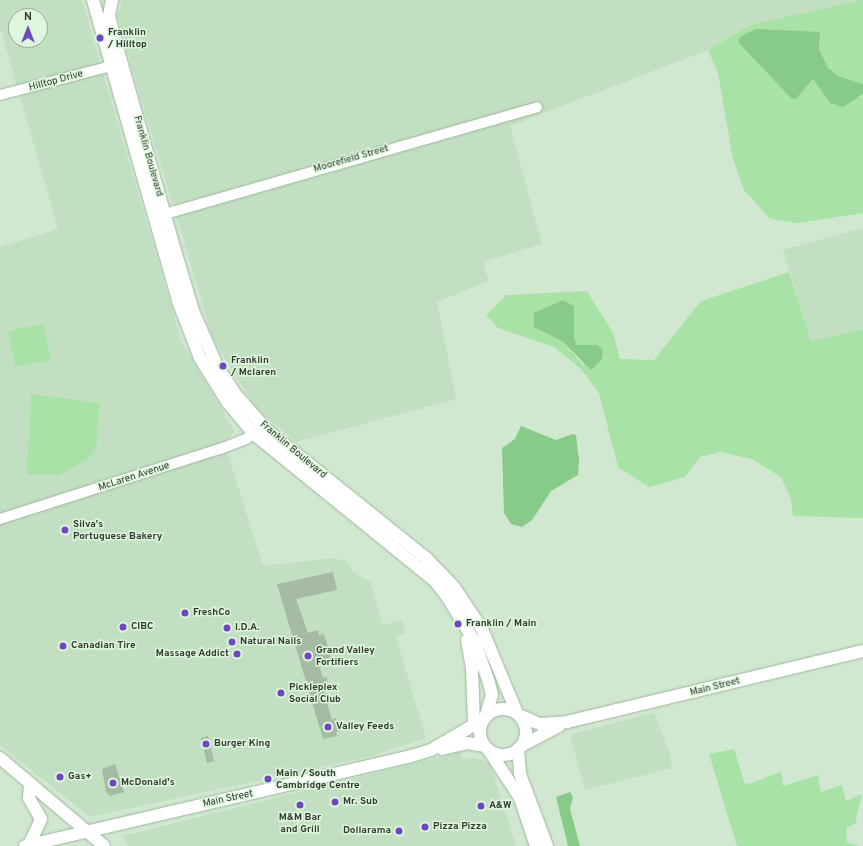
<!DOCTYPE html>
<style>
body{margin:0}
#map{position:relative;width:863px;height:846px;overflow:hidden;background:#d1e8d0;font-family:Overpass,sans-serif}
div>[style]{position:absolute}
.built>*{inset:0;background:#c2dfc1}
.green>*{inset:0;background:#a9e2a7}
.water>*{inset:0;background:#88ca87}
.building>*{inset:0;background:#a5bba4}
.roads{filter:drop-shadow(0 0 1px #9fb69e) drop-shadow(0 0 1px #9fb69e)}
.minor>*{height:10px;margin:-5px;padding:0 5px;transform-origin:5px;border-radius:5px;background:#fff}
.major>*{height:12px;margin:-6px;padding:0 6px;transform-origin:6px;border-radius:6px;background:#fff}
.major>.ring{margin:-6px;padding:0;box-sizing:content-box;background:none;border:12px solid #fff;border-radius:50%}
.dots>*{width:11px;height:11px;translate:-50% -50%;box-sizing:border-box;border:2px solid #def6dd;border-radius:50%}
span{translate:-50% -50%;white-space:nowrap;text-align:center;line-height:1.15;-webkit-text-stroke:3px #def6dd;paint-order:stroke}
.poi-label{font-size:10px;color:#333c32;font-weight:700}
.left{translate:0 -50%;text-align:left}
.right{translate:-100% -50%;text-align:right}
.street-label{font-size:10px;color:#333c32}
.north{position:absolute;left:8px;top:8px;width:40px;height:40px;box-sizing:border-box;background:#def6dd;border:1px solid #9aac99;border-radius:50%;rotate:0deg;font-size:11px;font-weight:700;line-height:16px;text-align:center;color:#333c32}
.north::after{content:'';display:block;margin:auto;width:14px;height:18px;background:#6f48c1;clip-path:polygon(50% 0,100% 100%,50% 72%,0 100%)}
</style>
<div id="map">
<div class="built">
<div style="clip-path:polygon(evenodd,0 0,82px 0,181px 341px,235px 432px,224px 442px,263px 566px,333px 558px,346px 561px,354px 573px,370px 582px,383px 625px,402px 620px,405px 633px,396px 637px,426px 738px,372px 756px,90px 817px,0 745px,0 247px,58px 229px,0 27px,0 0,16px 16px,40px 16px,40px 40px,16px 40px,16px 16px)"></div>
<div style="clip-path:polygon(122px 0,863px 0,863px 4px,708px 50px,510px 126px,542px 244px,483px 262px,489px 281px,437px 302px,456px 399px,296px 442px,256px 408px,213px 339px,124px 41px,118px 15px)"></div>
<div style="clip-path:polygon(863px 228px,863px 329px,811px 341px,783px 250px)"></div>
<div style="clip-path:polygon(654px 712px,670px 755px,672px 768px,585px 790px,570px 735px)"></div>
<div style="clip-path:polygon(460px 752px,464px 760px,473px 758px,490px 763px,516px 846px,129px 846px,122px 836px)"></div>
</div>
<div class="green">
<div style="clip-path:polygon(863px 0,863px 84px,837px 76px,828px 68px,819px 49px,820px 32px,738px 42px,796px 99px,813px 79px,830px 103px,861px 97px,863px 94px,863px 213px,798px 223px,770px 219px,744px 190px,733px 159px,718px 73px,708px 50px,751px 25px)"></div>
<div style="clip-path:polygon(evenodd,789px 272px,811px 341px,863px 329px,863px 518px,793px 516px,791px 499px,781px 477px,752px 459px,720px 452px,700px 457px,685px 477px,649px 487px,618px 467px,599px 393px,581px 369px,554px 347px,498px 328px,486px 315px,506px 295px,587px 291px,613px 333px,620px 359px,654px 360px,701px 301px,789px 272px,574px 306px,574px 337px,585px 367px,562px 341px,574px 306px)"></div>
<div style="clip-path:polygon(43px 324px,51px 360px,15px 367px,8px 331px)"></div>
<div style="clip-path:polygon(31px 394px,100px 403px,96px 448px,88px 459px,59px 475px,27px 474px)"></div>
<div style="clip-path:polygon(734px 749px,745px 785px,781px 772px,783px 786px,818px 775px,821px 792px,842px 785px,846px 801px,862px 794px,855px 824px,846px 828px,847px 842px,859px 846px,737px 846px,709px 754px)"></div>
</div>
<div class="water">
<div style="clip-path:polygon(756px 29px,820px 32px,819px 49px,828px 68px,838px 76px,863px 84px,863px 94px,843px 107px,830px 103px,813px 79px,796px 99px,792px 99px,738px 42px,740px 37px)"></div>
<div style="clip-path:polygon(563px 300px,574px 306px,574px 337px,577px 345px,597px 345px,603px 350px,602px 359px,591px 370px,562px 341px,534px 327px,534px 313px)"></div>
<div style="clip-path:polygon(521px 426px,556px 440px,573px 434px,576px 435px,579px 460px,578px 475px,551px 491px,532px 520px,522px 527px,511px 524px,504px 513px,502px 448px,515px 439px)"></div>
<div style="clip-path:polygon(570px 792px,573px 797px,570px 809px,580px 846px,568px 846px,556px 797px)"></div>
</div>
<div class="building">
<div style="clip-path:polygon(333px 572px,337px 590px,296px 599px,308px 633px,318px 630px,319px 635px,324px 634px,328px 647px,333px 646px,334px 651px,329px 652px,331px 658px,318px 662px,323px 678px,327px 677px,328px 682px,322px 684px,332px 720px,336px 718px,340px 731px,336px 732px,337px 736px,323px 739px,277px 584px)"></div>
<div style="clip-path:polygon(208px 736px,214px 761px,207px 763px,201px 738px)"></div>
<div style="clip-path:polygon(115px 764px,124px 792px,110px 796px,106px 792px,102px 769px)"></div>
</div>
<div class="roads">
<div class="minor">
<div style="left:0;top:95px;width:115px;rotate:-14.6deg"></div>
<div style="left:165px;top:214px;width:387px;rotate:-16deg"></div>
<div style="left:0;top:519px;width:231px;rotate:-17.7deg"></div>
<div style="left:220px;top:449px;width:28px;rotate:-21deg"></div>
<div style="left:246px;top:439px;width:16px;rotate:-38deg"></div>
</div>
<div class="major">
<div style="left:93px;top:0;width:313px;rotate:74.2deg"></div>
<div style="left:178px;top:301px;width:61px;rotate:68.9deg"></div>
<div style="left:200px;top:358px;width:53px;rotate:58.1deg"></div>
<div style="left:228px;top:403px;width:40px;rotate:50deg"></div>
<div style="left:254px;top:434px;width:233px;rotate:39.1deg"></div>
<div style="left:435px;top:581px;width:18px;rotate:52deg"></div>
<div style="left:446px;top:595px;width:55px;rotate:58.3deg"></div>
<div style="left:475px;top:642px;width:39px;rotate:71deg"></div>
<div style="left:488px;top:679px;width:16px;rotate:76deg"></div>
<div style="left:492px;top:695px;width:21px;rotate:107deg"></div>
<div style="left:112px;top:0;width:16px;rotate:101deg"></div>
<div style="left:109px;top:16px;width:25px;rotate:76deg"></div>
<div style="left:115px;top:40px;width:205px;rotate:74.1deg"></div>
<div style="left:171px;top:237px;width:77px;rotate:73.4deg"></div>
<div style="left:193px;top:311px;width:62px;rotate:66.3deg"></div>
<div style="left:218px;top:368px;width:32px;rotate:56deg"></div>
<div style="left:236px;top:395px;width:48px;rotate:48.4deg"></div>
<div style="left:268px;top:431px;width:203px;rotate:38.8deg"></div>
<div style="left:426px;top:558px;width:40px;rotate:46deg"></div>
<div style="left:454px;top:587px;width:50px;rotate:56.3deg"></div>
<div style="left:482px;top:629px;width:91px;rotate:67.4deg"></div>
<div style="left:467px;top:640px;width:29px;rotate:80deg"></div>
<div style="left:472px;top:669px;width:55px;rotate:87.9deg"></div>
<div class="ring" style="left:480px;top:709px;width:34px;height:34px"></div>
<div style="left:521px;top:716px;width:21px;rotate:23deg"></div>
<div style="left:540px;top:724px;width:27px;rotate:-4deg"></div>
<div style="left:567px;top:722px;width:304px;rotate:-13.5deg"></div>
<div style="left:521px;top:746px;width:43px;rotate:-27.8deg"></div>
<div style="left:442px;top:749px;width:26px;rotate:-13deg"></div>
<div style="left:467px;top:743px;width:17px;rotate:10deg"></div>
<div style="left:518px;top:749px;width:25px;rotate:85deg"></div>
<div style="left:520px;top:774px;width:77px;rotate:69.4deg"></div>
<div style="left:490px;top:752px;width:55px;rotate:56.9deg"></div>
<div style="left:520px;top:798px;width:51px;rotate:71.6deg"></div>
<div style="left:0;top:758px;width:136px;rotate:40.2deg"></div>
<div style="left:29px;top:845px;width:29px;rotate:-65deg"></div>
<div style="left:41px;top:819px;width:24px;rotate:-120deg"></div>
<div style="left:29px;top:798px;width:13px;rotate:-86deg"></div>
<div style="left:25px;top:846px;width:393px;rotate:-13.1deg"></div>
<div style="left:408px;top:757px;width:24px;rotate:-17deg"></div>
<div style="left:431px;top:750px;width:61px;rotate:-30.3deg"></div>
</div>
</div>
<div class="dots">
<div style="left:100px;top:38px;background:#6f48c1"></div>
<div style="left:223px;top:366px;background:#6f48c1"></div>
<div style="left:65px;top:530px;background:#6f48c1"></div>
<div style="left:185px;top:613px;background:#6f48c1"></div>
<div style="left:458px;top:624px;background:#6f48c1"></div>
<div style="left:123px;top:627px;background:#6f48c1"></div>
<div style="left:227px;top:628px;background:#6f48c1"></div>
<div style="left:232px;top:642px;background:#6f48c1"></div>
<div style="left:63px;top:646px;background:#6f48c1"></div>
<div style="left:237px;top:654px;background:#6f48c1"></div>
<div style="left:308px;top:656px;background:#6f48c1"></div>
<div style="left:281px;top:693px;background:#6f48c1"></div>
<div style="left:328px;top:727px;background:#6f48c1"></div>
<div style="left:206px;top:744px;background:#6f48c1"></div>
<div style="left:60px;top:777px;background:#6f48c1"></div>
<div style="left:268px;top:779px;background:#6f48c1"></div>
<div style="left:113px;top:783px;background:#6f48c1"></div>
<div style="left:335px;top:802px;background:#6f48c1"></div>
<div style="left:300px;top:805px;background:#6f48c1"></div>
<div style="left:481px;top:806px;background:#6f48c1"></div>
<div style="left:425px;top:827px;background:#6f48c1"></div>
<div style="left:399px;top:831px;background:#6f48c1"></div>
</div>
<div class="poi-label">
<span class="left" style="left:108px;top:38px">Franklin<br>/ Hilltop</span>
<span class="left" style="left:231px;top:366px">Franklin<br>/ Mclaren</span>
<span class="left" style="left:73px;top:530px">Silva's<br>Portuguese Bakery</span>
<span class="left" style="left:193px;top:613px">FreshCo</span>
<span class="left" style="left:466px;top:624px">Franklin / Main</span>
<span class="left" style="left:131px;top:627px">CIBC</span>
<span class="left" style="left:235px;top:628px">I.D.A.</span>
<span class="left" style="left:240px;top:642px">Natural Nails</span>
<span class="left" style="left:71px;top:646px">Canadian Tire</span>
<span class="left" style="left:316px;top:656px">Grand Valley<br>Fortifiers</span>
<span class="right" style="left:229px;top:654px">Massage Addict</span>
<span class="left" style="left:289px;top:693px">Pickleplex<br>Social Club</span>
<span class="left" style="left:336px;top:727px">Valley Feeds</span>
<span class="left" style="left:214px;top:744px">Burger King</span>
<span class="left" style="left:276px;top:779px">Main / South<br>Cambridge Centre</span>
<span class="left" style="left:68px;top:777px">Gas+</span>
<span class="left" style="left:121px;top:783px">McDonald's</span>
<span class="left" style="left:343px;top:802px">Mr. Sub</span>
<span class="left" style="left:489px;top:806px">A&amp;W</span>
<span style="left:300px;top:823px">M&amp;M Bar<br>and Grill</span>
<span class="left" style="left:433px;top:827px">Pizza Pizza</span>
<span class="right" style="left:391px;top:831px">Dollarama</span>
</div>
<div class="street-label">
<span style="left:56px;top:81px;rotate:-15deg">Hilltop Drive</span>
<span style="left:148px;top:156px;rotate:74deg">Franklin Boulevard</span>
<span style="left:351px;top:159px;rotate:-16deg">Moorefield Street</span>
<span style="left:293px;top:450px;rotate:40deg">Franklin Boulevard</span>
<span style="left:134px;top:477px;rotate:-18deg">McLaren Avenue</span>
<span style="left:715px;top:687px;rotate:-14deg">Main Street</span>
<span style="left:228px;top:799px;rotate:-12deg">Main Street</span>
</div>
<div class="north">N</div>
</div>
